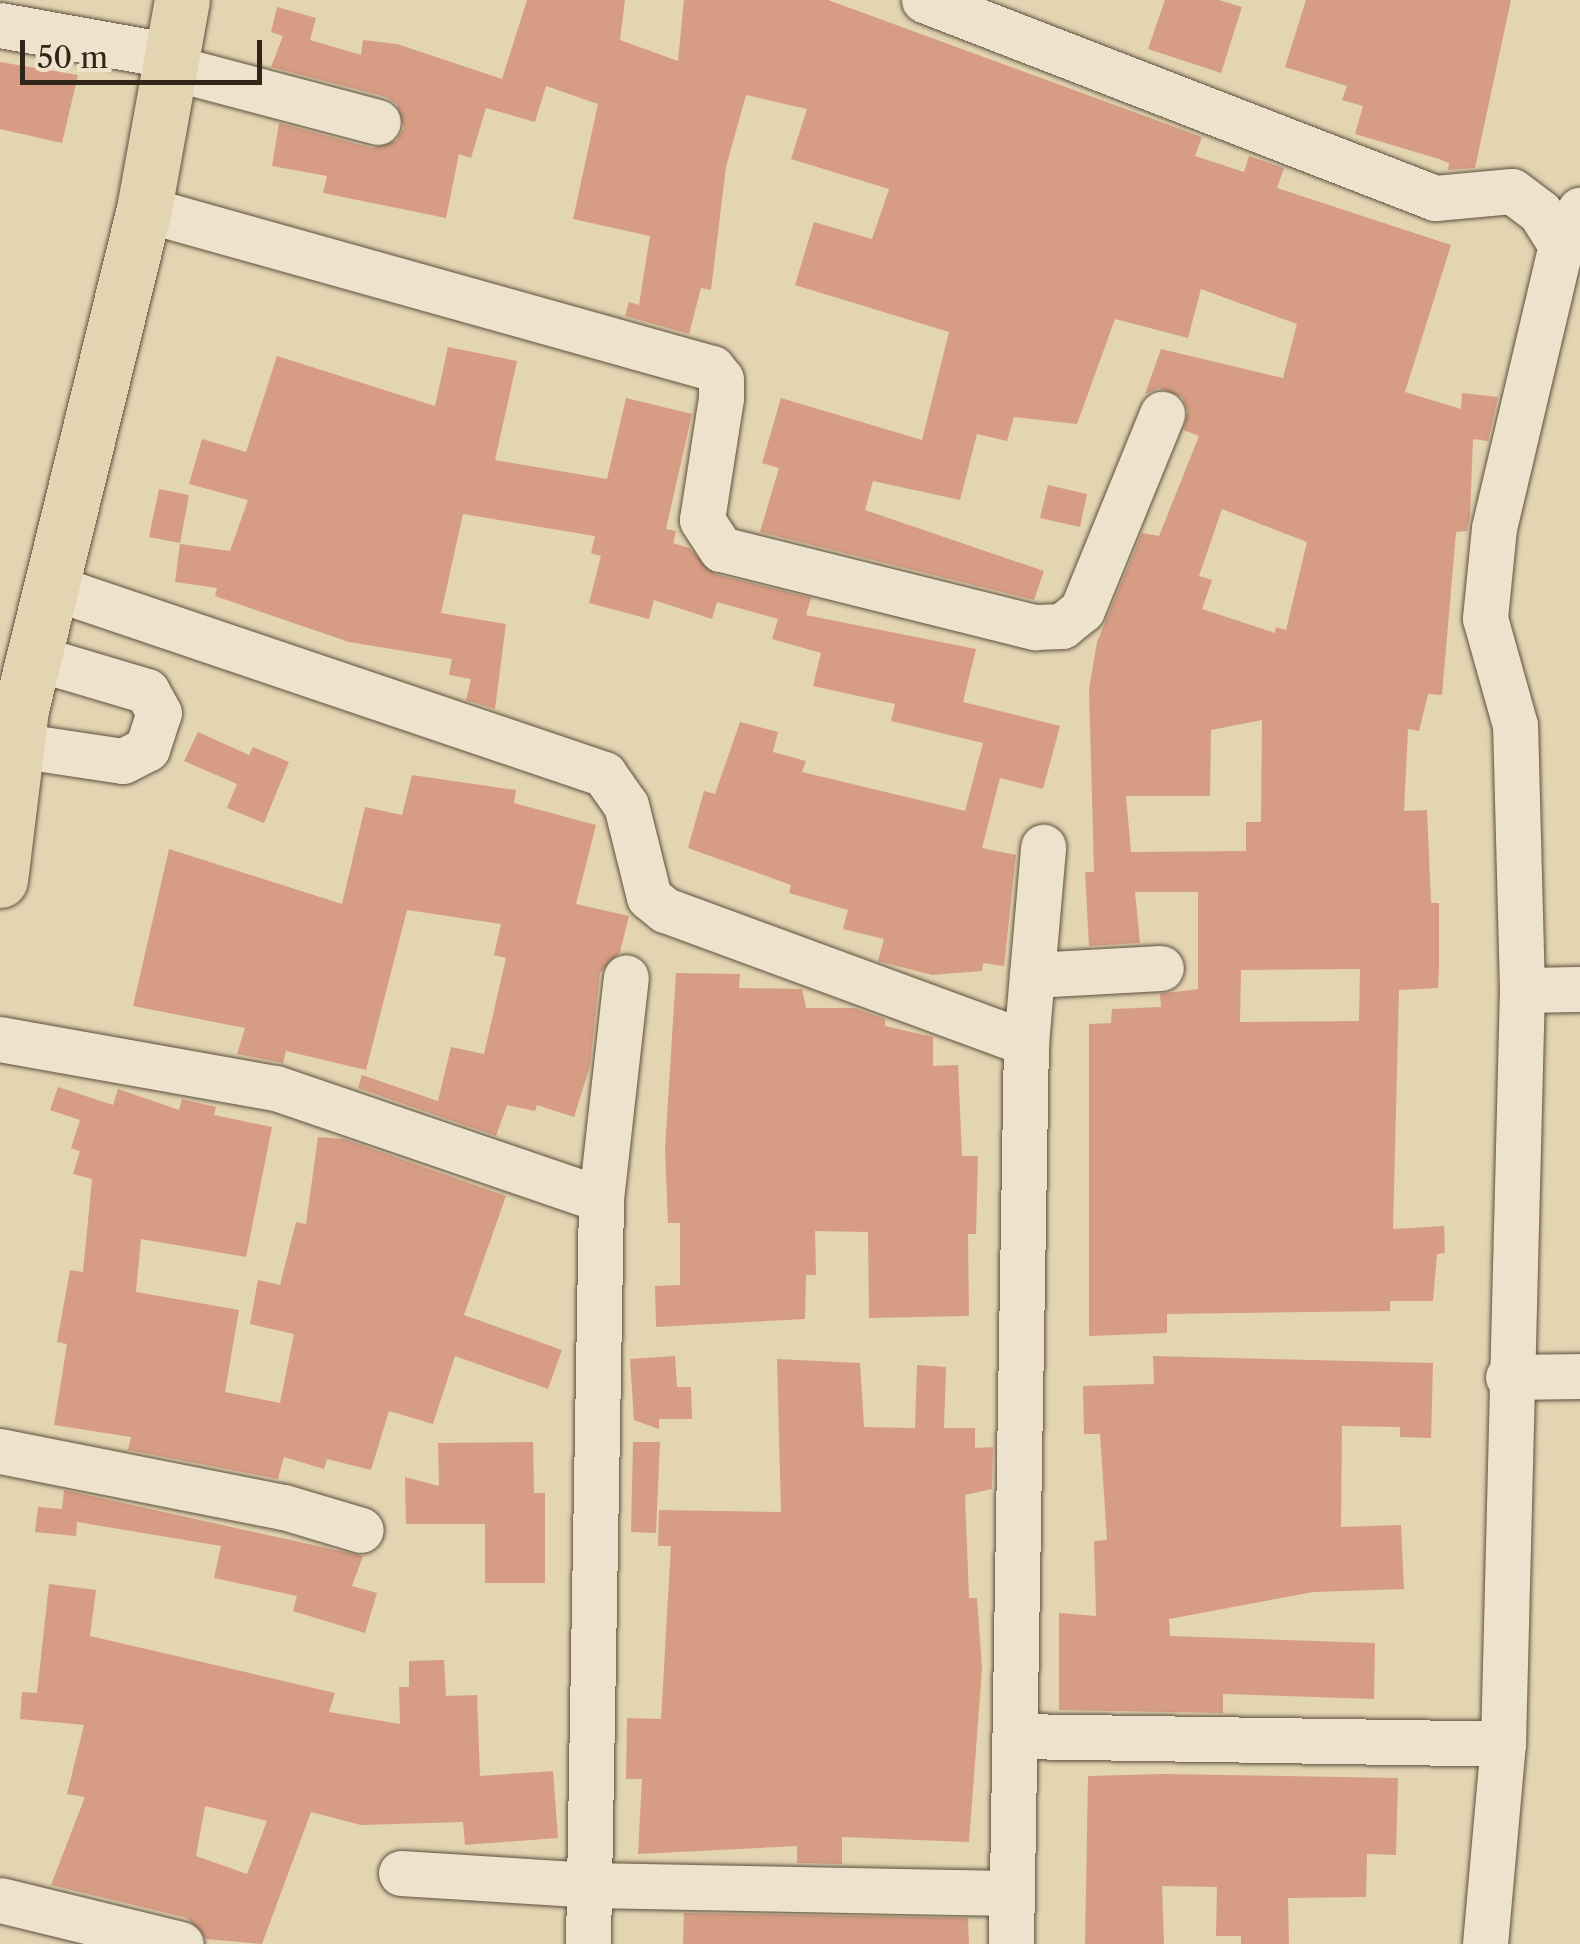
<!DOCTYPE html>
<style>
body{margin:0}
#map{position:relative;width:1580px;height:1944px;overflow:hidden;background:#e3d4b2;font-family:"Libre Caslon Text",serif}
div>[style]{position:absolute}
.building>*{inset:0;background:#d69d84}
.roads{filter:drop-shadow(0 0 2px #5e503f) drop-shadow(0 0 2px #5e503f)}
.minor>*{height:45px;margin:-22.5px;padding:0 22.5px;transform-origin:22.5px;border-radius:22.5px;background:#ede3cd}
.major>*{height:55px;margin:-27.5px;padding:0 27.5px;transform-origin:27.5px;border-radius:27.5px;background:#e3d4b2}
span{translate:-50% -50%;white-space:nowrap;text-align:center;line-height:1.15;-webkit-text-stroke:8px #ede3cd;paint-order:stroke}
.scale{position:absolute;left:20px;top:40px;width:242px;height:45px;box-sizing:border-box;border:5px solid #312419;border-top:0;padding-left:12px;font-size:30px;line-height:35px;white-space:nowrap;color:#312419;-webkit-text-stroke:8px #ede3cd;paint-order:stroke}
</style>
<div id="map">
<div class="building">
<div style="clip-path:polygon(evenodd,527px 0,625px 0,620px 40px,678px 61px,684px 0,828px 0,1202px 137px,1195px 156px,1244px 172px,1249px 156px,1284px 168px,1277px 188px,1451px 245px,1405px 392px,1461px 409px,1462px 393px,1498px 397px,1488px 441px,1473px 439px,1470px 517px,1467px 531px,1456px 532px,1442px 695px,1428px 694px,1419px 731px,1408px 729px,1404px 811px,1427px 810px,1431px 903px,1439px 903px,1439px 968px,1438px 988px,1399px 990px,1393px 1229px,1444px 1226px,1445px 1253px,1437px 1254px,1433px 1301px,1390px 1301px,1390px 1311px,1167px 1314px,1167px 1333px,1089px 1336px,1089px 1024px,1111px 1023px,1112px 1009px,1161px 1007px,1160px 994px,1198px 989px,1198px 892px,1135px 892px,1140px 943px,1089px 946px,1085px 872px,1094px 872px,1089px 689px,1097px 642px,1142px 533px,1159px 536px,1199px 436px,1184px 430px,1188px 411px,1182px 397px,1159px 388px,1145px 394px,1161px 349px,1283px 378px,1297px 324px,1201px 289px,1188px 338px,1115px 319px,1077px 424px,1014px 417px,1007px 441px,977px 434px,960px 500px,873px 481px,865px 510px,1044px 571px,1034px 600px,760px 532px,779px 468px,762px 463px,781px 398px,922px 440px,949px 332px,795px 285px,814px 222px,872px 239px,889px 189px,791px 159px,807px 109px,746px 95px,726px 167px,711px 290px,701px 288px,689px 334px,625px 316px,629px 302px,639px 305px,650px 236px,573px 219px,598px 104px,546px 86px,535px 122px,486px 108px,471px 158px,459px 154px,446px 218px,323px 193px,327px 176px,272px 166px,279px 123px,372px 148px,396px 141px,404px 128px,397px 104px,386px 97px,271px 67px,283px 36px,271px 32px,277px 7px,316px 18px,310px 40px,361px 55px,363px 40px,397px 44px,502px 79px,527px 0,1222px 509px,1307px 542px,1286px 630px,1276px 627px,1275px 633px,1202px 609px,1212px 580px,1199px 576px,1222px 509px,527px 0,1262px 720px,1261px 822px,1246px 822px,1246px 851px,1131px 852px,1126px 796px,1210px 796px,1211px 730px,1262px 720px,527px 0,1360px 969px,1359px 1021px,1240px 1022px,1241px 970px,1360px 969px)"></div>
<div style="clip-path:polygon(1165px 0,1219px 0,1242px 7px,1221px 73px,1148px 49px)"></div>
<div style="clip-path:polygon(1306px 0,1511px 0,1475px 168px,1448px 170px,1449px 163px,1439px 159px,1355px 134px,1363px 106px,1342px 100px,1347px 86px,1285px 67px)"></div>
<div style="clip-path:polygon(0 62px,78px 75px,62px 143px,0 129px)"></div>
<div style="clip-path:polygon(448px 347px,517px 361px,495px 460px,607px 479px,626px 398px,692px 414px,666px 529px,676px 531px,673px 543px,689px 548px,715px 574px,811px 598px,806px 615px,976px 649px,963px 702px,1060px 726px,1043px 789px,1000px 778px,982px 848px,1016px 855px,1004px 966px,983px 963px,982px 971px,932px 975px,878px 961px,884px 939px,843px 929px,848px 910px,789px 893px,791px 885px,688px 848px,704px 791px,715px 794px,740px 722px,778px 732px,773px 752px,806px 761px,802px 772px,965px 811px,983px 743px,891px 721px,895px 704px,813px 686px,821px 653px,772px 639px,778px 619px,717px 602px,712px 619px,654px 600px,649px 619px,589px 603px,601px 556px,591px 553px,595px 536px,463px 514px,441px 613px,506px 624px,495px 709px,466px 700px,471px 679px,449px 675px,452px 659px,349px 642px,215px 596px,217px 588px,175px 582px,180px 544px,230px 551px,248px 500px,189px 484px,202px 439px,246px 452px,277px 356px,435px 406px)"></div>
<div style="clip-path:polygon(1048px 485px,1087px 494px,1080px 527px,1040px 518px)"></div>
<div style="clip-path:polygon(159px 489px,189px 495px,180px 543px,149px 537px)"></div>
<div style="clip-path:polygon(198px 732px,249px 755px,253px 747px,289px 762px,264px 823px,227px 808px,237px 784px,184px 761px)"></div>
<div style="clip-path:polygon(412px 775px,516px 790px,514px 803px,596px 825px,576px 904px,629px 916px,620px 952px,600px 973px,590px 1066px,574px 1117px,537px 1105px,535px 1111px,507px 1105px,496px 1136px,358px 1088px,362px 1075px,438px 1101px,451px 1047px,484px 1054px,506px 958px,494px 955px,501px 924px,407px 910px,366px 1070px,286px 1051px,283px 1063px,237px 1054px,245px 1028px,133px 1006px,169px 849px,342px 904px,365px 807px,402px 815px)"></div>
<div style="clip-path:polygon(676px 973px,740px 974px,739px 988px,802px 989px,806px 1008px,854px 1008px,885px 1019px,885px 1026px,933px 1037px,933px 1066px,958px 1065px,962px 1156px,978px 1156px,976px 1234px,968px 1234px,969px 1316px,869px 1318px,868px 1232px,815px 1231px,816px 1275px,806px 1275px,805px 1319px,656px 1327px,655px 1286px,680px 1285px,680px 1223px,668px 1223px,665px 1149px)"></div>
<div style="clip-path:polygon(58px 1087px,113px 1105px,118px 1089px,179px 1110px,182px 1099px,216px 1107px,214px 1115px,272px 1127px,246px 1257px,141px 1239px,136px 1292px,239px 1310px,225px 1392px,280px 1403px,294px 1334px,250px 1324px,258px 1280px,280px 1285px,296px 1222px,306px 1224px,318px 1137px,344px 1139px,506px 1196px,464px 1315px,562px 1350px,548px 1389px,455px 1356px,433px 1424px,389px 1411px,371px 1470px,327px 1459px,324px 1469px,284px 1457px,278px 1479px,128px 1450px,131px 1437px,54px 1425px,67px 1344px,57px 1342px,70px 1270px,83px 1272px,92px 1179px,73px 1174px,80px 1151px,71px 1148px,80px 1120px,50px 1110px)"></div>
<div style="clip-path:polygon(675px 1356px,677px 1387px,691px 1387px,692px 1419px,659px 1419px,659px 1429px,634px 1420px,630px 1359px)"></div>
<div style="clip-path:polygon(1153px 1356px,1433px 1363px,1431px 1438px,1400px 1437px,1400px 1427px,1342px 1426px,1341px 1527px,1401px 1525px,1404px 1589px,1313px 1592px,1169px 1619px,1170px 1636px,1375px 1643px,1374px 1699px,1223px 1694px,1223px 1713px,1059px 1710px,1059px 1613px,1096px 1616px,1094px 1541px,1107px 1540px,1100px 1434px,1084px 1434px,1083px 1386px,1154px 1384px)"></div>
<div style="clip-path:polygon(777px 1359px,860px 1363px,864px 1427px,915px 1428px,917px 1365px,946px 1367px,944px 1428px,975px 1428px,975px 1448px,993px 1447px,992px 1489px,965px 1495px,969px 1598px,977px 1598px,982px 1669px,969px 1842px,842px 1837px,842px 1864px,797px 1863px,797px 1846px,638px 1854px,642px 1779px,626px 1779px,627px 1718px,661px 1719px,671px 1546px,658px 1546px,659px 1510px,781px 1512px)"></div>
<div style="clip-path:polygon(533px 1442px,534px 1493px,545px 1493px,545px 1583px,485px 1583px,485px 1524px,406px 1524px,405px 1477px,439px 1486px,438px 1443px)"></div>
<div style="clip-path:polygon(633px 1442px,660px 1442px,656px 1533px,631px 1532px)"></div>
<div style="clip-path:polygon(64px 1490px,363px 1556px,352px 1586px,377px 1593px,365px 1633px,293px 1611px,297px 1596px,214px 1578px,221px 1546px,77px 1522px,76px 1536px,35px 1532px,38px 1507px,62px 1509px)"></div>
<div style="clip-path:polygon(evenodd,49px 1584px,96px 1590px,90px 1636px,335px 1693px,329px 1712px,400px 1724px,399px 1687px,409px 1687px,409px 1661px,444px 1660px,446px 1696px,477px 1695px,480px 1776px,553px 1771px,558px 1838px,465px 1845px,463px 1822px,361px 1825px,311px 1812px,262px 1944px,206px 1939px,187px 1918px,51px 1885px,85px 1797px,67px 1794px,84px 1725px,20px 1719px,22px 1692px,37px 1693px,49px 1584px,205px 1806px,267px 1821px,247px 1874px,196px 1856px,205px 1806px)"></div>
<div style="clip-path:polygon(1163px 1774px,1398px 1778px,1396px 1855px,1367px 1854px,1366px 1897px,1288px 1898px,1289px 1944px,1241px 1944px,1241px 1936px,1216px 1936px,1217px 1887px,1162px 1886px,1164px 1944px,1085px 1944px,1088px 1776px)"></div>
<div style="clip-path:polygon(684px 1913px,968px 1918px,969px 1944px,683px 1944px)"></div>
</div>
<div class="roads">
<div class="minor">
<div style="left:924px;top:0;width:548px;rotate:21.18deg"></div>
<div style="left:1435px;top:198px;width:77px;rotate:-5.2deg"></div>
<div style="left:1512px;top:191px;width:35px;rotate:37deg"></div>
<div style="left:1540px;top:212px;width:39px;rotate:58deg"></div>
<div style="left:0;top:25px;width:170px;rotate:10.2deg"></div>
<div style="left:166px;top:66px;width:219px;rotate:14.8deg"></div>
<div style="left:144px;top:209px;width:590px;rotate:15.64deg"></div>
<div style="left:712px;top:368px;width:14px;rotate:51deg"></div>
<div style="left:721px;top:379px;width:19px;rotate:90deg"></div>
<div style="left:721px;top:398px;width:123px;rotate:98.9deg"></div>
<div style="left:702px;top:520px;width:35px;rotate:57deg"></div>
<div style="left:721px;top:549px;width:324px;rotate:14deg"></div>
<div style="left:1035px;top:627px;width:27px;rotate:-2deg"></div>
<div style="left:1062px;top:626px;width:26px;rotate:-39deg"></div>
<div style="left:1082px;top:610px;width:212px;rotate:-67.8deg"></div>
<div style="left:52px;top:587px;width:583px;rotate:18.71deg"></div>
<div style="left:604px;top:774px;width:38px;rotate:55deg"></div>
<div style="left:626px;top:805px;width:95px;rotate:76deg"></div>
<div style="left:649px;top:897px;width:21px;rotate:39deg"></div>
<div style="left:665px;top:910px;width:385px;rotate:20.2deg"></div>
<div style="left:16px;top:745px;width:108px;rotate:8.5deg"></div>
<div style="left:123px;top:761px;width:27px;rotate:-27deg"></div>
<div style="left:147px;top:749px;width:38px;rotate:-72deg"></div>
<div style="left:159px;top:713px;width:25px;rotate:-119deg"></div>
<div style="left:147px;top:691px;width:120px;rotate:-163.5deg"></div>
<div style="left:1032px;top:975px;width:129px;rotate:-3.1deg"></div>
<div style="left:1522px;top:990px;width:58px;rotate:-1deg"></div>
<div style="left:0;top:1039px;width:280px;rotate:10.1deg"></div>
<div style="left:276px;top:1088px;width:343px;rotate:18.9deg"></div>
<div style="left:1508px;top:1377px;width:72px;rotate:-0.8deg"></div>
<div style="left:0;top:1451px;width:289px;rotate:11.2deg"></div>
<div style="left:284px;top:1507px;width:80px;rotate:16.6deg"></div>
<div style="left:1015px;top:1736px;width:488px;rotate:0.9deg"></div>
<div style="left:401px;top:1873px;width:189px;rotate:3.6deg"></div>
<div style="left:590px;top:1885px;width:421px;rotate:1.1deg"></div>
<div style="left:0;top:1900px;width:186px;rotate:13.7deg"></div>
<div style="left:588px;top:1944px;width:745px;rotate:-89deg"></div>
<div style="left:601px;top:1199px;width:223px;rotate:-83.6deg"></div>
<div style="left:1011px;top:1944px;width:901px;rotate:-89.05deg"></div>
<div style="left:1026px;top:1043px;width:197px;rotate:-85deg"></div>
<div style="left:1485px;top:1944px;width:201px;rotate:-84.9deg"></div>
<div style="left:1503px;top:1744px;width:754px;rotate:-88.56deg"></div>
<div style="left:1522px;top:990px;width:265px;rotate:-91.5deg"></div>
<div style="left:1515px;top:725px;width:111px;rotate:-105.7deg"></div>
<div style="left:1485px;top:618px;width:90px;rotate:-84.3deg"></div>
<div style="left:1494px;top:528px;width:291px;rotate:-76.7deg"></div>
<div style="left:1561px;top:245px;width:40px;rotate:-62deg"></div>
</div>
<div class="major">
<div style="left:0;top:880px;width:172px;rotate:-83deg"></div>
<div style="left:21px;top:709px;width:515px;rotate:-76.18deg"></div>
<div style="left:144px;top:209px;width:212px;rotate:-79.7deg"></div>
</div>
</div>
<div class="scale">50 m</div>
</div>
